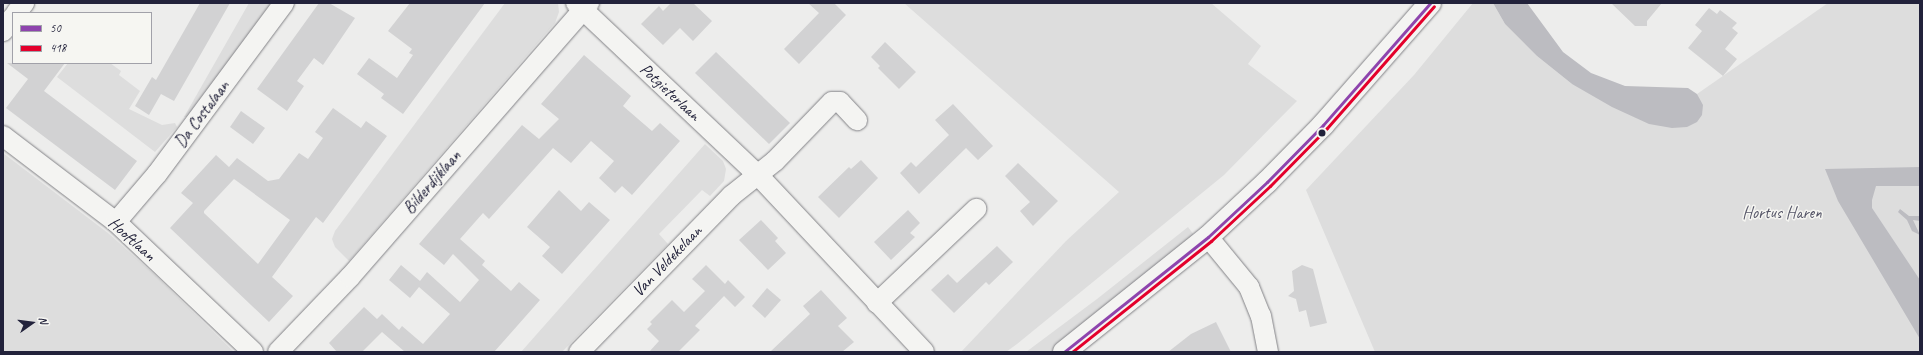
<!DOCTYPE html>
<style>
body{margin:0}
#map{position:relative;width:1923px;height:355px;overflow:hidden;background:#ededec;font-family:Caveat,sans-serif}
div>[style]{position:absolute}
.built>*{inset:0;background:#ddd}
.water>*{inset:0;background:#bcbcc1}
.building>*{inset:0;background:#d2d2d3}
.roads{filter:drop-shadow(0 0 1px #828286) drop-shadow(0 0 1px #828286)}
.minor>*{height:20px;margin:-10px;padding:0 10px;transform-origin:10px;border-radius:10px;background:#f4f4f2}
.secondary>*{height:22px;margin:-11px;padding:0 11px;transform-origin:11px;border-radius:11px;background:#f4f4f2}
.bus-1>*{height:3px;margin:-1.5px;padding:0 1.5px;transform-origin:1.5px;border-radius:1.5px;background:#8e44ad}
.bus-2>*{height:3px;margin:-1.5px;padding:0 1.5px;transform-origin:1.5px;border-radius:1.5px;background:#e4002b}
.dots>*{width:11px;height:11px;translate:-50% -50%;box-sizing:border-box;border:2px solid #f6f6f2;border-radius:50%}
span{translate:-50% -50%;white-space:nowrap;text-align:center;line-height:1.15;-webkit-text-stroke:3px #f6f6f2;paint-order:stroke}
.street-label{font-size:17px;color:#22223b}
.park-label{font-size:17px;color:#565668}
.frame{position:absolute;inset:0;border:4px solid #22223b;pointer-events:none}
.legend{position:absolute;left:12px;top:12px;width:140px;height:52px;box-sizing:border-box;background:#f6f6f2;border:1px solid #a1a1a9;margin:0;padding:5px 7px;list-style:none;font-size:12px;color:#22223b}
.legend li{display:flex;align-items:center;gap:8px;height:20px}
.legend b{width:20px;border:1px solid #a1a1a9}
.north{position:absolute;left:12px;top:303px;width:40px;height:40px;-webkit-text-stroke:3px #f6f6f2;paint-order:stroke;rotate:76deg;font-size:11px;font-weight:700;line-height:16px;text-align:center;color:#22223b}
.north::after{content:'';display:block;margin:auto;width:14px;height:18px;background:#22223b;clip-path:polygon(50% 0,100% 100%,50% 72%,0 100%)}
</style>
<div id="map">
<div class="built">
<div style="clip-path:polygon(249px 3px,271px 3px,188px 117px,184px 117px)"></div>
<div style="clip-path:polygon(505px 3px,558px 3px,559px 12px,555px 23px,349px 261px,335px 247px,332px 239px,335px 231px)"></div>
<div style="clip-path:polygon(904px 3px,1211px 3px,1261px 46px,1248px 64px,1297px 101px,1224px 175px,1017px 344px,1006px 352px,961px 352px,1066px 241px,1119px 192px)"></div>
<div style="clip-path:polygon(1473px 3px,1493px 3px,1505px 24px,1537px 56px,1572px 84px,1700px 101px,1697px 94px,1828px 3px,1920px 3px,1920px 352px,1375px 352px,1306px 190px,1414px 75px)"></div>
<div style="clip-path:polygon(68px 63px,110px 63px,121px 71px,119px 75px,140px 91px,129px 109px,162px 125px,175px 123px,177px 127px,155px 152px,57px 77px)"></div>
<div style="clip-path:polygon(705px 144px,723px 161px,726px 169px,724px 181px,710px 196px,702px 190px,659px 234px,668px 244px,562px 352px,521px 352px)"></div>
<div style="clip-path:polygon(3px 153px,108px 233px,155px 275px,234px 352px,3px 352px)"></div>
<div style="clip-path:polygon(1188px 227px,1194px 235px,1051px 352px,1026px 352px,1097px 299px)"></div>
</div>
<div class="water">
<div style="clip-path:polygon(1493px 3px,1527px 3px,1563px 52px,1591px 73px,1625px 86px,1688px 88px,1697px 94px,1703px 105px,1702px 115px,1697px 122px,1687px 127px,1672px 128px,1649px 124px,1612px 107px,1572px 84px,1537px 56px,1505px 24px)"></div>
<div style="clip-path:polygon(1920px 167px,1920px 186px,1876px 186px,1872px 200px,1872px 208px,1920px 280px,1920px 339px,1838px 201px,1825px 169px)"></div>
<div style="clip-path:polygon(1900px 209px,1909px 216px,1920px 216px,1920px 221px,1913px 220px,1920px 235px,1912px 231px,1907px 220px,1898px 212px)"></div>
</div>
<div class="building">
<div style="clip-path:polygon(200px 3px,230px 3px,174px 101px,161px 94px,149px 115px,135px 106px,152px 77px,156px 80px)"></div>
<div style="clip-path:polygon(319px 3px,329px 3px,355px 18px,323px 65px,314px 58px,297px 81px,304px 86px,287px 111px,257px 89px)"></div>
<div style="clip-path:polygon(410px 3px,485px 3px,403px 114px,381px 98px,384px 94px,357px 74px,369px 58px,397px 78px,413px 55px,409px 53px,412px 49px,388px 31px)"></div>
<div style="clip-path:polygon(671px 3px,693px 3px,712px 21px,693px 41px,680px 28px,663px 45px,641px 24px,659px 6px,663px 11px)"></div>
<div style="clip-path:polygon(808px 3px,834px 3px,846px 15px,799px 64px,784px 49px,819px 13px)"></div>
<div style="clip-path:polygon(1611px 3px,1662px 3px,1647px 21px,1647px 26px,1635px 26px)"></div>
<div style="clip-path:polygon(1709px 8px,1717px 14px,1720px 10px,1737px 23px,1732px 28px,1738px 33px,1725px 49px,1737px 59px,1723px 76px,1688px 48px,1702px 31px,1695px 25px)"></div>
<div style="clip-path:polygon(885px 42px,916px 72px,899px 89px,878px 68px,880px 66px,871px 57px)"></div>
<div style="clip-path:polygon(716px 52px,790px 123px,769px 144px,695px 73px)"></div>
<div style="clip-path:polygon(584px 55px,631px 96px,623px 106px,652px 131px,660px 123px,680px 141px,632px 195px,622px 186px,615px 193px,599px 178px,614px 161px,591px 141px,571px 163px,553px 148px,489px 219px,483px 213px,460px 239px,485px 261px,482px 265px,511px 291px,519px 282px,540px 300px,494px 352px,405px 352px,382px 332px,362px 352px,337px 352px,329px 343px,364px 307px,377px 319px,382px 314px,399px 330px,402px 326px,423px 344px,450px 314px,419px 287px,410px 298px,389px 280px,401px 265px,420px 281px,427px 272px,460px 302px,479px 280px,453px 254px,444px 265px,419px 244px,522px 125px,539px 139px,559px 119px,541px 104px)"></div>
<div style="clip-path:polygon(7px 63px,65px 63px,44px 91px,137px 161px,115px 190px,6px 108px,28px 79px)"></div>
<div style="clip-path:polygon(953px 104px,993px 146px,978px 160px,966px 148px,919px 194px,900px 173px,911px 162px,916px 167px,949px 135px,935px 120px)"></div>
<div style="clip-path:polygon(evenodd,333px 108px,361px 128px,366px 121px,387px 136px,323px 223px,316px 217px,272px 277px,293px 296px,269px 322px,170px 228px,193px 203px,181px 193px,216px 155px,229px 167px,237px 158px,268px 181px,279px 179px,299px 153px,308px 159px,323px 138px,315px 132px,333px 108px,234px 179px,290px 220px,258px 264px,204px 213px,204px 211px,234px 179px)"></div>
<div style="clip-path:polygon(241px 111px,265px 128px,253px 144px,230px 127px)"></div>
<div style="clip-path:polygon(861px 160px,878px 178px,839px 218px,818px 197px,849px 167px,851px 169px)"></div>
<div style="clip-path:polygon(1018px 163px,1058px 201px,1033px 226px,1020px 211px,1030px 202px,1005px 176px)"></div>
<div style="clip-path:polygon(559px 190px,581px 211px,589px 202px,610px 220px,562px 274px,542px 256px,550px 247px,527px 227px)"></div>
<div style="clip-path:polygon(908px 210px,920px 223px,910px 233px,915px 237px,891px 260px,874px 242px)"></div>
<div style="clip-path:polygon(761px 220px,778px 238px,775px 241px,786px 253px,768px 270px,739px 240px)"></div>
<div style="clip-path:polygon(997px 246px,1013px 262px,989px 285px,986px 282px,954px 313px,931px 290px,948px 274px,957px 283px)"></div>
<div style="clip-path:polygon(706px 265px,725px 284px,728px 280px,745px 297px,735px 307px,724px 296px,695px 326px,700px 330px,678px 352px,649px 352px,659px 341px,647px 329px,652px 324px,650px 322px,672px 300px,684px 312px,705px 291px,692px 279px)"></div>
<div style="clip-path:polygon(1302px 265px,1313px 269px,1327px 323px,1310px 327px,1306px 310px,1299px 312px,1296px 299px,1288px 296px,1294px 291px,1292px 271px)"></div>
<div style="clip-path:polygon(767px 288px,781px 300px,765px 318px,752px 306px)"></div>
<div style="clip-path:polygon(821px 290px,847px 318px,838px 326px,854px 342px,842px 352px,770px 352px,810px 314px,803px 306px)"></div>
<div style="clip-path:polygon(1216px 322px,1231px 352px,1168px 352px,1191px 334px)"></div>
</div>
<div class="roads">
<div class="minor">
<div style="left:576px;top:3px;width:249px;rotate:43.4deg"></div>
<div style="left:757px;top:174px;width:244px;rotate:46.8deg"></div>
<div style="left:16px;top:13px;width:13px;rotate:-51deg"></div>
<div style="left:3px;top:31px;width:17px;rotate:-54deg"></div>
<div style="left:3px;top:136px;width:142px;rotate:37.3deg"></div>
<div style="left:116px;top:222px;width:189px;rotate:43.5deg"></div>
<div style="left:116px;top:222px;width:63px;rotate:-49.5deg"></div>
<div style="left:157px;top:174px;width:213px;rotate:-53.4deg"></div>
<div style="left:1208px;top:237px;width:65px;rotate:50.6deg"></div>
<div style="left:1249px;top:287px;width:31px;rotate:68deg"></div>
<div style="left:1261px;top:316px;width:37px;rotate:79deg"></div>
<div style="left:877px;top:303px;width:137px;rotate:-43.5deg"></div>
<div style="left:278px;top:352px;width:104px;rotate:-46.2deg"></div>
<div style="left:350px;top:277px;width:364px;rotate:-48.9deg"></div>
<div style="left:579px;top:352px;width:218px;rotate:-45.7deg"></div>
<div style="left:731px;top:196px;width:56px;rotate:-38.5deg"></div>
<div style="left:775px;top:161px;width:82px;rotate:-46deg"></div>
<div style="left:832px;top:102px;width:8px"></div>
<div style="left:840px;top:102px;width:25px;rotate:47deg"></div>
</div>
<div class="secondary">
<div style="left:1064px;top:352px;width:184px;rotate:-38.6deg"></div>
<div style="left:1208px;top:237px;width:81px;rotate:-43deg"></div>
<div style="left:1267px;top:182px;width:80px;rotate:-45.5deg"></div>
<div style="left:1323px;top:125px;width:162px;rotate:-48.7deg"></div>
</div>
</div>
<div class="bus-1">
<div style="left:1064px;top:352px;width:184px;rotate:-38.6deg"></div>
<div style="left:1208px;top:237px;width:81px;rotate:-43deg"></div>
<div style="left:1267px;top:182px;width:80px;rotate:-45.5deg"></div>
<div style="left:1323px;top:125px;width:162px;rotate:-48.7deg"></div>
</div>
<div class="bus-2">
<div style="left:1072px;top:352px;width:178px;rotate:-38.6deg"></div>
<div style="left:1211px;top:241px;width:81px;rotate:-43deg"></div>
<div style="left:1270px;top:186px;width:81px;rotate:-45.5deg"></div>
<div style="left:1327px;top:128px;width:162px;rotate:-48.7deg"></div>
</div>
<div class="dots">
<div style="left:1322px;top:133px;background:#22223b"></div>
</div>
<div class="street-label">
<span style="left:670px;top:92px;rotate:43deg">Potgieterlaan</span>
<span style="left:202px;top:114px;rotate:-53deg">Da Costalaan</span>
<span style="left:432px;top:182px;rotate:-49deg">Bilderdijklaan</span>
<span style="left:132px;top:239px;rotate:42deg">Hooftlaan</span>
<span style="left:667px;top:261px;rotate:-46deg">Van Veldekelaan</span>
</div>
<div class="park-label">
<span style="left:1782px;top:213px">Hortus Haren</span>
</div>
<div class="frame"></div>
<ul class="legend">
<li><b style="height:5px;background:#8e44ad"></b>50</li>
<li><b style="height:5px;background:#e4002b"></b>418</li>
</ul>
<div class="north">N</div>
</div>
